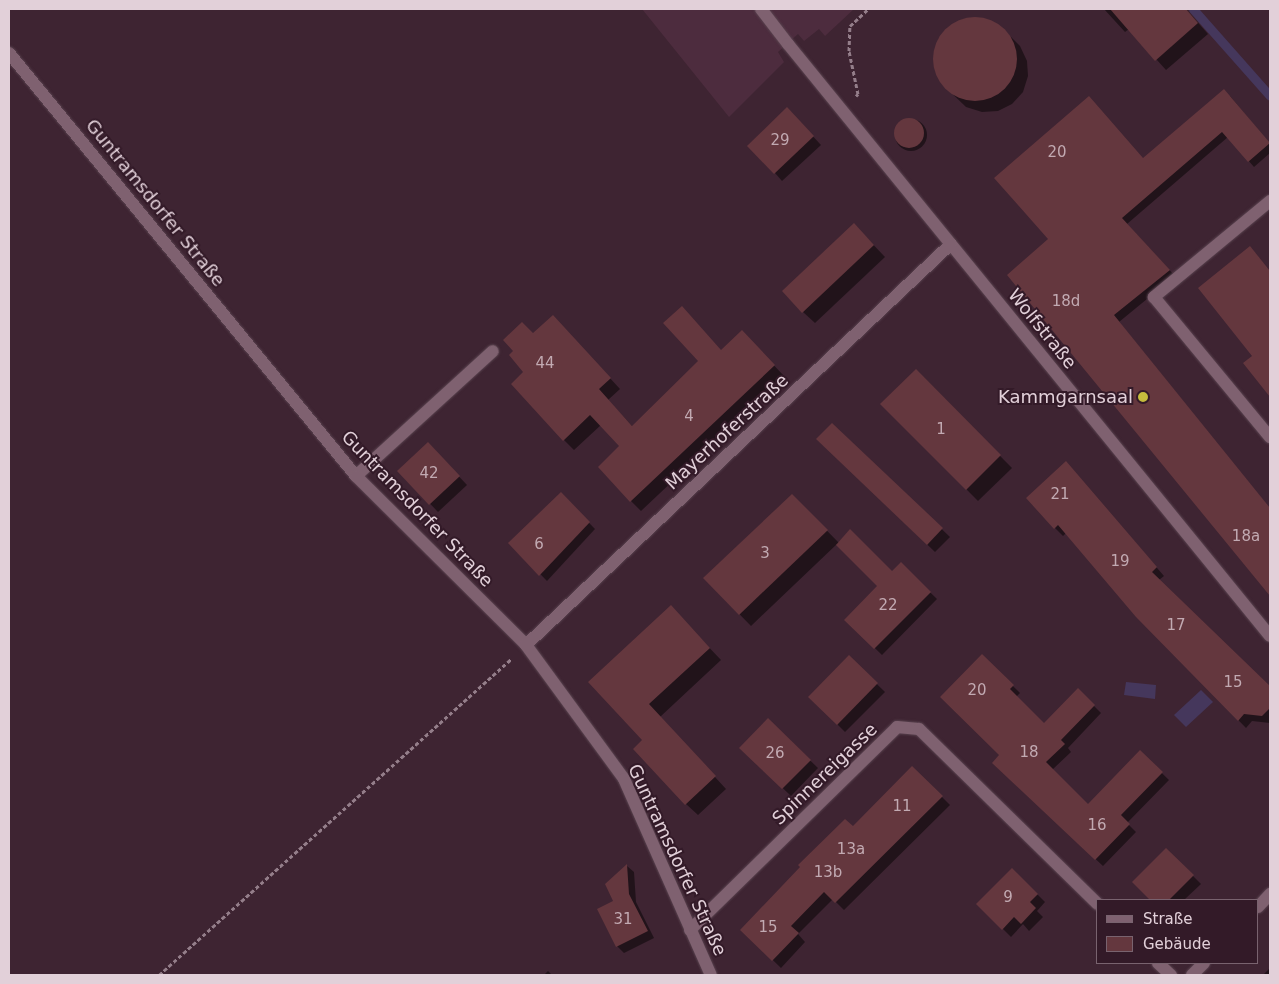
<!DOCTYPE html>
<meta charset="utf-8">
<style>
body{margin:0}
#map{position:relative;width:1279px;height:984px;overflow:hidden;background:#3e2432;font-family:"DejaVu Sans",sans-serif}
div>[style]{position:absolute}
.built>*{inset:0;background:#4d2c3e}
.water>*{inset:0;background:#45375c}
.shadow>*{inset:0;background:#0007}
.round{border-radius:50%}
.stream>*{height:9px;margin:-4.5px;padding:0 4.5px;transform-origin:4.5px;border-radius:4.5px;background:#45375c}
.building>*{inset:0;background:#64373e}
.path>*{height:3px;margin-top:-1.5px;transform-origin:0;background:repeating-linear-gradient(90deg,#947e8a 0 4px,transparent 0 6.5px)}
.roads{filter:drop-shadow(0 0 1px #59434f) drop-shadow(0 0 1px #59434f)}
.service>*{height:12px;margin:-6px;padding:0 6px;transform-origin:6px;border-radius:6px;background:#7f6170}
.minor>*{height:12px;margin:-6px;padding:0 6px;transform-origin:6px;border-radius:6px;background:#7f6170}
.dots>*{width:14px;height:14px;translate:-50% -50%;box-sizing:border-box;border:2px solid #331a28;border-radius:50%}
span{translate:-50% -50%;white-space:nowrap;text-align:center;line-height:1.15;-webkit-text-stroke:4px #331a28;paint-order:stroke}
.number-label{font-size:15px;color:#c2aab2}
.number-label span{-webkit-text-stroke-width:0}
.street-label{font-size:18px;color:#e2d0d9}
.poi-label{font-size:18px;color:#e2d0d9}
.right{translate:-100% -50%;text-align:right}
.frame{position:absolute;inset:0;border:10px solid #e2d0d9;pointer-events:none}
.legend{position:absolute;left:1096px;top:899px;width:162px;height:65px;box-sizing:border-box;background:#331a28;border:1px solid #79636f;margin:0;padding:6px 9px;list-style:none;font-size:15px;color:#e2d0d9}
.legend li{display:flex;align-items:center;gap:10px;height:25px}
.legend b{width:25px;border:1px solid #79636f}
</style>
<div id="map">
<div class="built">
<div style="clip-path:polygon(642px 9px,854px 9px,825px 36px,819px 29px,804px 41px,798px 34px,778px 52px,784px 62px,729px 117px)"></div>
</div>
<div class="water">
<div style="clip-path:polygon(1126px 682px,1156px 685px,1155px 699px,1124px 695px)"></div>
<div style="clip-path:polygon(1201px 690px,1213px 702px,1186px 727px,1174px 715px)"></div>
</div>
<div class="shadow">
<div style="clip-path:polygon(1104px 9px,1186px 9px,1208px 34px,1166px 70px,1129px 29px,1125px 32px)"></div>
<div style="clip-path:polygon(980px 18px,995px 23px,1008px 34px,1020px 46px,1027px 61px,1028px 76px,1023px 92px,1012px 104px,998px 111px,982px 112px,966px 107px,942px 84px,935px 69px,934px 53px,939px 38px,950px 26px,964px 19px)"></div>
<div style="clip-path:polygon(1230px 96px,1270px 144px,1270px 153px,1254px 167px,1228px 137px,1127px 224px,1175px 276px,1119px 322px,1270px 509px,1270px 594px,1009px 275px,1143px 159px)"></div>
<div style="clip-path:polygon(795px 117px,821px 145px,782px 181px,775px 173px)"></div>
<div class="round" style="left:895px;top:119px;width:32px;height:32px"></div>
<div style="clip-path:polygon(865px 236px,885px 257px,815px 323px,803px 312px)"></div>
<div style="clip-path:polygon(1255px 253px,1270px 272px,1270px 395px,1245px 363px,1253px 357px)"></div>
<div style="clip-path:polygon(563px 327px,620px 389px,608px 400px,633px 427px,722px 351px,752px 342px,784px 376px,641px 511px,631px 501px,621px 446px,601px 425px,574px 450px,564px 440px,525px 372px,533px 335px)"></div>
<div style="clip-path:polygon(916px 371px,1012px 468px,978px 501px,882px 404px)"></div>
<div style="clip-path:polygon(832px 424px,950px 537px,935px 552px,818px 439px)"></div>
<div style="clip-path:polygon(436px 452px,467px 485px,438px 512px,399px 471px)"></div>
<div style="clip-path:polygon(1066px 463px,1164px 576px,1159px 580px,1270px 688px,1270px 723px,1252px 721px,1246px 728px,1137px 616px,1066px 533px,1063px 536px,1055px 528px)"></div>
<div style="clip-path:polygon(561px 494px,595px 529px,547px 581px,510px 543px)"></div>
<div style="clip-path:polygon(792px 495px,839px 543px,892px 573px,901px 564px,937px 599px,882px 655px,846px 620px,879px 586px,837px 544px,751px 626px,704px 578px)"></div>
<div style="clip-path:polygon(682px 619px,721px 660px,660px 717px,726px 789px,698px 815px,686px 804px,644px 740px,590px 682px)"></div>
<div style="clip-path:polygon(982px 656px,1020px 693px,1016px 697px,1044px 725px,1078px 690px,1101px 713px,1068px 748px,1071px 752px,1052px 770px,1088px 805px,1140px 752px,1169px 780px,1127px 823px,1136px 832px,1103px 866px,993px 763px,1001px 755px)"></div>
<div style="clip-path:polygon(849px 657px,885px 692px,845px 732px,810px 697px)"></div>
<div style="clip-path:polygon(768px 720px,818px 768px,791px 796px,741px 748px)"></div>
<div style="clip-path:polygon(912px 767px,950px 805px,844px 910px,833px 899px,798px 934px,805px 942px,781px 968px,742px 930px,853px 828px)"></div>
<div style="clip-path:polygon(1166px 849px,1201px 884px,1184px 900px,1152px 900px,1134px 882px)"></div>
<div style="clip-path:polygon(627px 866px,634px 872px,636px 902px,654px 938px,624px 953px,617px 946px,615px 902px,606px 884px)"></div>
<div style="clip-path:polygon(1012px 869px,1045px 902px,1037px 911px,1043px 917px,1029px 931px,1023px 924px,1011px 937px,978px 904px)"></div>
<div style="clip-path:polygon(1270px 968px,1270px 975px,1263px 975px)"></div>
<div style="clip-path:polygon(548px 971px,552px 975px,544px 975px)"></div>
</div>
<div class="stream">
<div style="left:1193px;top:9px;width:116px;rotate:48.5deg"></div>
</div>
<div class="building">
<div style="clip-path:polygon(1110px 9px,1186px 9px,1198px 23px,1155px 61px)"></div>
<div class="round" style="left:933px;top:17px;width:84px;height:84px"></div>
<div style="clip-path:polygon(1224px 89px,1270px 143px,1248px 162px,1222px 132px,1122px 218px,1170px 270px,1114px 315px,1270px 508px,1270px 596px,1007px 275px,1048px 239px,994px 178px,1089px 96px,1143px 158px)"></div>
<div style="clip-path:polygon(787px 107px,814px 136px,774px 174px,747px 146px)"></div>
<div class="round" style="left:894px;top:118px;width:30px;height:30px"></div>
<div style="clip-path:polygon(854px 223px,874px 245px,802px 313px,782px 291px)"></div>
<div style="clip-path:polygon(1250px 246px,1270px 271px,1270px 397px,1243px 363px,1252px 356px,1198px 288px)"></div>
<div style="clip-path:polygon(682px 306px,721px 350px,742px 330px,775px 365px,630px 502px,598px 467px,619px 446px,590px 415px,563px 441px,511px 384px,523px 372px,509px 355px,513px 351px,503px 340px,522px 322px,533px 333px,553px 315px,611px 378px,599px 389px,632px 426px,698px 361px,663px 323px)"></div>
<div style="clip-path:polygon(916px 369px,1001px 455px,966px 490px,880px 404px)"></div>
<div style="clip-path:polygon(832px 423px,943px 528px,927px 545px,816px 439px)"></div>
<div style="clip-path:polygon(428px 442px,460px 476px,429px 505px,397px 471px)"></div>
<div style="clip-path:polygon(1066px 461px,1157px 567px,1152px 572px,1270px 686px,1270px 708px,1262px 716px,1244px 714px,1238px 721px,1136px 617px,1058px 525px,1054px 529px,1026px 498px)"></div>
<div style="clip-path:polygon(561px 492px,590px 522px,539px 576px,508px 543px)"></div>
<div style="clip-path:polygon(792px 494px,828px 530px,739px 615px,703px 578px)"></div>
<div style="clip-path:polygon(850px 529px,892px 571px,901px 562px,931px 592px,874px 649px,844px 620px,877px 586px,836px 545px)"></div>
<div style="clip-path:polygon(671px 605px,710px 648px,649px 704px,716px 776px,685px 805px,633px 749px,642px 740px,588px 682px)"></div>
<div style="clip-path:polygon(982px 654px,1014px 685px,1010px 689px,1044px 723px,1078px 688px,1095px 705px,1061px 740px,1065px 744px,1046px 762px,1088px 804px,1140px 750px,1163px 772px,1121px 815px,1130px 824px,1095px 860px,992px 763px,999px 755px,940px 697px)"></div>
<div style="clip-path:polygon(849px 655px,878px 683px,837px 725px,808px 697px)"></div>
<div style="clip-path:polygon(768px 718px,811px 760px,782px 789px,739px 748px)"></div>
<div style="clip-path:polygon(912px 766px,943px 796px,835px 903px,824px 892px,791px 926px,799px 933px,772px 961px,740px 930px,800px 867px,798px 865px,845px 819px,853px 826px)"></div>
<div style="clip-path:polygon(1166px 848px,1194px 875px,1169px 900px,1150px 900px,1132px 882px)"></div>
<div style="clip-path:polygon(627px 864px,629px 894px,648px 931px,616px 947px,597px 909px,613px 901px,605px 884px)"></div>
<div style="clip-path:polygon(1012px 868px,1038px 894px,1030px 902px,1036px 908px,1021px 924px,1014px 917px,1002px 930px,976px 904px)"></div>
</div>
<div class="path">
<div style="left:856px;top:96px;width:3px;rotate:-45deg"></div>
<div style="left:858px;top:94px;width:44px;rotate:-101.8deg"></div>
<div style="left:849px;top:51px;width:25px;rotate:-88deg"></div>
<div style="left:850px;top:26px;width:25px;rotate:-43deg"></div>
<div style="left:159px;top:975px;width:473px;rotate:-41.9deg"></div>
</div>
<div class="roads">
<div class="service">
<div style="left:761px;top:9px;width:44px;rotate:52.4deg"></div>
<div style="left:1270px;top:201px;width:151px;rotate:140.4deg"></div>
<div style="left:1154px;top:297px;width:182px;rotate:50.4deg"></div>
<div style="left:356px;top:476px;width:185px;rotate:-42.4deg"></div>
<div style="left:1258px;top:907px;width:18px;rotate:-47deg"></div>
<div style="left:1192px;top:975px;width:17px;rotate:-45deg"></div>
</div>
<div class="minor">
<div style="left:788px;top:44px;width:763px;rotate:50.85deg"></div>
<div style="left:9px;top:53px;width:547px;rotate:50.64deg"></div>
<div style="left:356px;top:476px;width:240px;rotate:44.8deg"></div>
<div style="left:526px;top:645px;width:166px;rotate:53.8deg"></div>
<div style="left:624px;top:779px;width:214px;rotate:66.1deg"></div>
<div style="left:526px;top:645px;width:584px;rotate:-43.34deg"></div>
<div style="left:690px;top:930px;width:290px;rotate:-44.4deg"></div>
<div style="left:897px;top:727px;width:22px;rotate:5deg"></div>
<div style="left:919px;top:729px;width:250px;rotate:44.4deg"></div>
<div style="left:1158px;top:963px;width:18px;rotate:43deg"></div>
</div>
</div>
<div class="dots">
<div style="left:1143px;top:397px;background:#c5bc3d"></div>
</div>
<div class="number-label">
<span style="left:780px;top:141px">29</span>
<span style="left:1057px;top:153px">20</span>
<span style="left:1066px;top:302px">18d</span>
<span style="left:545px;top:364px">44</span>
<span style="left:689px;top:417px">4</span>
<span style="left:941px;top:430px">1</span>
<span style="left:429px;top:474px">42</span>
<span style="left:1060px;top:495px">21</span>
<span style="left:1246px;top:537px">18a</span>
<span style="left:539px;top:545px">6</span>
<span style="left:765px;top:554px">3</span>
<span style="left:1120px;top:562px">19</span>
<span style="left:888px;top:606px">22</span>
<span style="left:1176px;top:626px">17</span>
<span style="left:1233px;top:683px">15</span>
<span style="left:977px;top:691px">20</span>
<span style="left:1029px;top:753px">18</span>
<span style="left:775px;top:754px">26</span>
<span style="left:902px;top:807px">11</span>
<span style="left:1097px;top:826px">16</span>
<span style="left:851px;top:850px">13a</span>
<span style="left:828px;top:873px">13b</span>
<span style="left:1008px;top:898px">9</span>
<span style="left:623px;top:920px">31</span>
<span style="left:768px;top:928px">15</span>
</div>
<div class="street-label">
<span style="left:155px;top:203px;rotate:51deg">Guntramsdorfer Straße</span>
<span style="left:1042px;top:329px;rotate:51deg">Wolfstraße</span>
<span style="left:727px;top:432px;rotate:-43deg">Mayerhoferstraße</span>
<span style="left:417px;top:509px;rotate:46deg">Guntramsdorfer Straße</span>
<span style="left:825px;top:774px;rotate:-44deg">Spinnereigasse</span>
<span style="left:677px;top:860px;rotate:65deg">Guntramsdorfer Straße</span>
</div>
<div class="poi-label">
<span class="right" style="left:1133px;top:397px">Kammgarnsaal</span>
</div>
<div class="frame"></div>
<ul class="legend">
<li><b style="height:6px;background:#7f6170"></b>Straße</li>
<li><b style="height:14px;background:#64373e"></b>Gebäude</li>
</ul>
</div>
